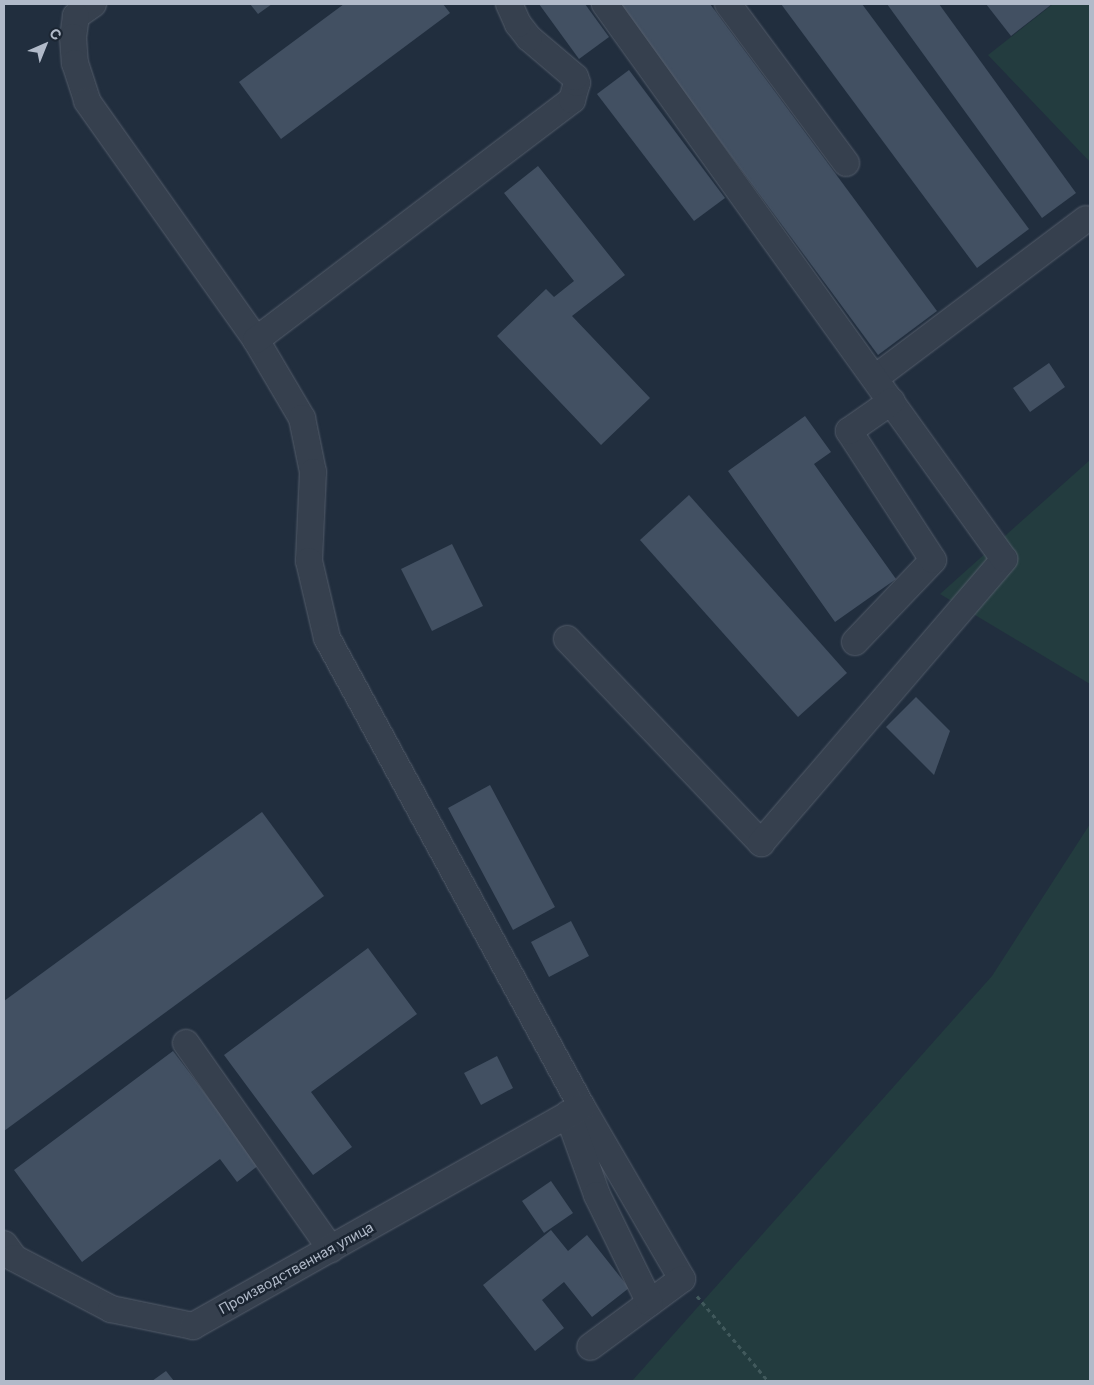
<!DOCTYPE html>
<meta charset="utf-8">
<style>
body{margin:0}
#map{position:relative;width:1094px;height:1385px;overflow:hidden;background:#212e3e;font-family:Inter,sans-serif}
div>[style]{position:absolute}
.green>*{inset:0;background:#233c3f}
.building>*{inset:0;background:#425062}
.path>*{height:3px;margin-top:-1.5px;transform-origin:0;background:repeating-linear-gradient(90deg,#41595c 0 4px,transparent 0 8px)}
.roads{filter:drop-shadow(0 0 1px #545d6b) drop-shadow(0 0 1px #545d6b)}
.minor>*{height:26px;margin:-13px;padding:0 13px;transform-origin:13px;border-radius:13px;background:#36404e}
span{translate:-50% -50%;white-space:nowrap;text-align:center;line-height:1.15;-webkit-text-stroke:5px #1b2532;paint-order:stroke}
.street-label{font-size:14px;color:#b1bac9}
.frame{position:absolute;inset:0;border:5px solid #b1bac9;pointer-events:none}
.north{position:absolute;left:20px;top:20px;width:50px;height:50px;-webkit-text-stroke:4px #1b2532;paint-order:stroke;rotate:44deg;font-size:14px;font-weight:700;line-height:20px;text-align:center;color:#b1bac9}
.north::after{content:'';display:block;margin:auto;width:18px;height:22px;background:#b1bac9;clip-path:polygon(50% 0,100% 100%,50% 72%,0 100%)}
</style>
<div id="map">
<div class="green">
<div style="clip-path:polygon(1053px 4px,1090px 4px,1090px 162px,988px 55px)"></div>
<div style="clip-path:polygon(1090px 460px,1090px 684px,940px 594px)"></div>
<div style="clip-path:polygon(1090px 824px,1090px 1381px,632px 1381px,992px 976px)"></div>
</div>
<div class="building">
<div style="clip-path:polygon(250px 4px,272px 4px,258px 14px)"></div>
<div style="clip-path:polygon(344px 4px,443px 4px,450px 13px,281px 139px,239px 82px)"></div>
<div style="clip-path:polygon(539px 4px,585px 4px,609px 37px,579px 59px)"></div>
<div style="clip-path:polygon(619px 4px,710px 4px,937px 311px,878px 355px)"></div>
<div style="clip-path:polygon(781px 4px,862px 4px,1029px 229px,977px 268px)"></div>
<div style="clip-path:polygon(887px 4px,939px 4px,1076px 193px,1042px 218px)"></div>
<div style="clip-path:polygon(986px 4px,1052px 4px,1011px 36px)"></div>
<div style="clip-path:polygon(629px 70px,725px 198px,694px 221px,597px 94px)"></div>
<div style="clip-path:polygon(538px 166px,625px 275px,572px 316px,650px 398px,601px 445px,497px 336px,546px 289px,554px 297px,574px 281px,504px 193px)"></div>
<div style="clip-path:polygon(1049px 363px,1065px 387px,1030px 412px,1013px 388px)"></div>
<div style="clip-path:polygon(805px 416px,831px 452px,814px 464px,896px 579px,835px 622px,728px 471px)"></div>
<div style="clip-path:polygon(689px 495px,847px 673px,798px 717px,640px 540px)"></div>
<div style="clip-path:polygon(452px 544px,483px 606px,432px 631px,401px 569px)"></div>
<div style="clip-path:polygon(916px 697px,950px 731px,934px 775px,886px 727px)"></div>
<div style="clip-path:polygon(490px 785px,555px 907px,513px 930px,448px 808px)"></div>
<div style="clip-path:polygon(262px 812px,324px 896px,4px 1131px,4px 1001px)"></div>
<div style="clip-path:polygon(571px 921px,589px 956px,549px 977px,531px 942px)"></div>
<div style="clip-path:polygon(368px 948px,417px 1014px,311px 1092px,352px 1147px,313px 1175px,224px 1055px)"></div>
<div style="clip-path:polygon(173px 1051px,259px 1165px,237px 1182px,220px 1159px,82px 1262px,14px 1170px)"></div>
<div style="clip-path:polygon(497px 1056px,513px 1088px,481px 1105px,464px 1073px)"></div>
<div style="clip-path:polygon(551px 1181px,573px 1213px,544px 1233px,522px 1201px)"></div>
<div style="clip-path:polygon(551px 1230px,568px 1251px,587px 1235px,629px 1288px,592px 1317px,564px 1282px,542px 1300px,564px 1328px,535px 1351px,483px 1285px)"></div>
<div style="clip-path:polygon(166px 1371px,174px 1381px,152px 1381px)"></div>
</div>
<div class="path">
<div style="left:697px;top:1296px;width:111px;rotate:50.1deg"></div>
</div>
<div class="roads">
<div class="minor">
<div style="left:93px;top:4px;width:21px;rotate:145deg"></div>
<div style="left:76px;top:16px;width:21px;rotate:98deg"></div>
<div style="left:73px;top:37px;width:26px;rotate:86deg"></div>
<div style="left:75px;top:63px;width:40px;rotate:72deg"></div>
<div style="left:87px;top:101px;width:293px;rotate:54.7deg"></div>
<div style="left:256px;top:340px;width:91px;rotate:59.5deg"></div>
<div style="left:302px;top:418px;width:55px;rotate:78.5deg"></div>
<div style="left:313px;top:472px;width:89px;rotate:92.6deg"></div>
<div style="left:309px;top:561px;width:79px;rotate:76.8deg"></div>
<div style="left:327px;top:638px;width:534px;rotate:61.47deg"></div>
<div style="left:582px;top:1107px;width:199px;rotate:59.8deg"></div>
<div style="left:682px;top:1279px;width:114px;rotate:143.5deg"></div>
<div style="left:728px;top:4px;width:198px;rotate:53.4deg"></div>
<div style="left:256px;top:340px;width:397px;rotate:-37.2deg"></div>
<div style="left:572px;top:100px;width:18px;rotate:-74deg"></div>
<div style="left:577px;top:83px;width:6px;rotate:-108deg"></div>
<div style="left:575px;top:77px;width:60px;rotate:-139.7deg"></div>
<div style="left:529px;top:38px;width:18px;rotate:-128deg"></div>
<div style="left:518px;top:24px;width:22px;rotate:-114deg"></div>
<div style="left:875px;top:378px;width:264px;rotate:-37deg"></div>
<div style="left:567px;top:639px;width:282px;rotate:46.4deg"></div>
<div style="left:761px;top:843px;width:374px;rotate:-49.4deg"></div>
<div style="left:1004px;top:559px;width:684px;rotate:-125.71deg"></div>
<div style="left:855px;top:642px;width:113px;rotate:-46.4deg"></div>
<div style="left:933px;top:560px;width:154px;rotate:-123.1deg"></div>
<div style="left:849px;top:431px;width:52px;rotate:-34.9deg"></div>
<div style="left:186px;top:1043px;width:252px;rotate:54.9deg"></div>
<div style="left:568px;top:1114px;width:86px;rotate:70.3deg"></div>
<div style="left:597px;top:1195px;width:120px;rotate:63.9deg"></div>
<div style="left:4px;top:1244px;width:17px;rotate:54deg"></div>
<div style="left:14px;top:1258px;width:110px;rotate:27.7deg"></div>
<div style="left:111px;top:1309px;width:84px;rotate:11.7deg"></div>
<div style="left:193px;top:1326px;width:446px;rotate:-29.4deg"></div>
</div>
</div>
<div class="street-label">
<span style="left:296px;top:1268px;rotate:-29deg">Производственная улица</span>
</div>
<div class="frame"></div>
<div class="north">С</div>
</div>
